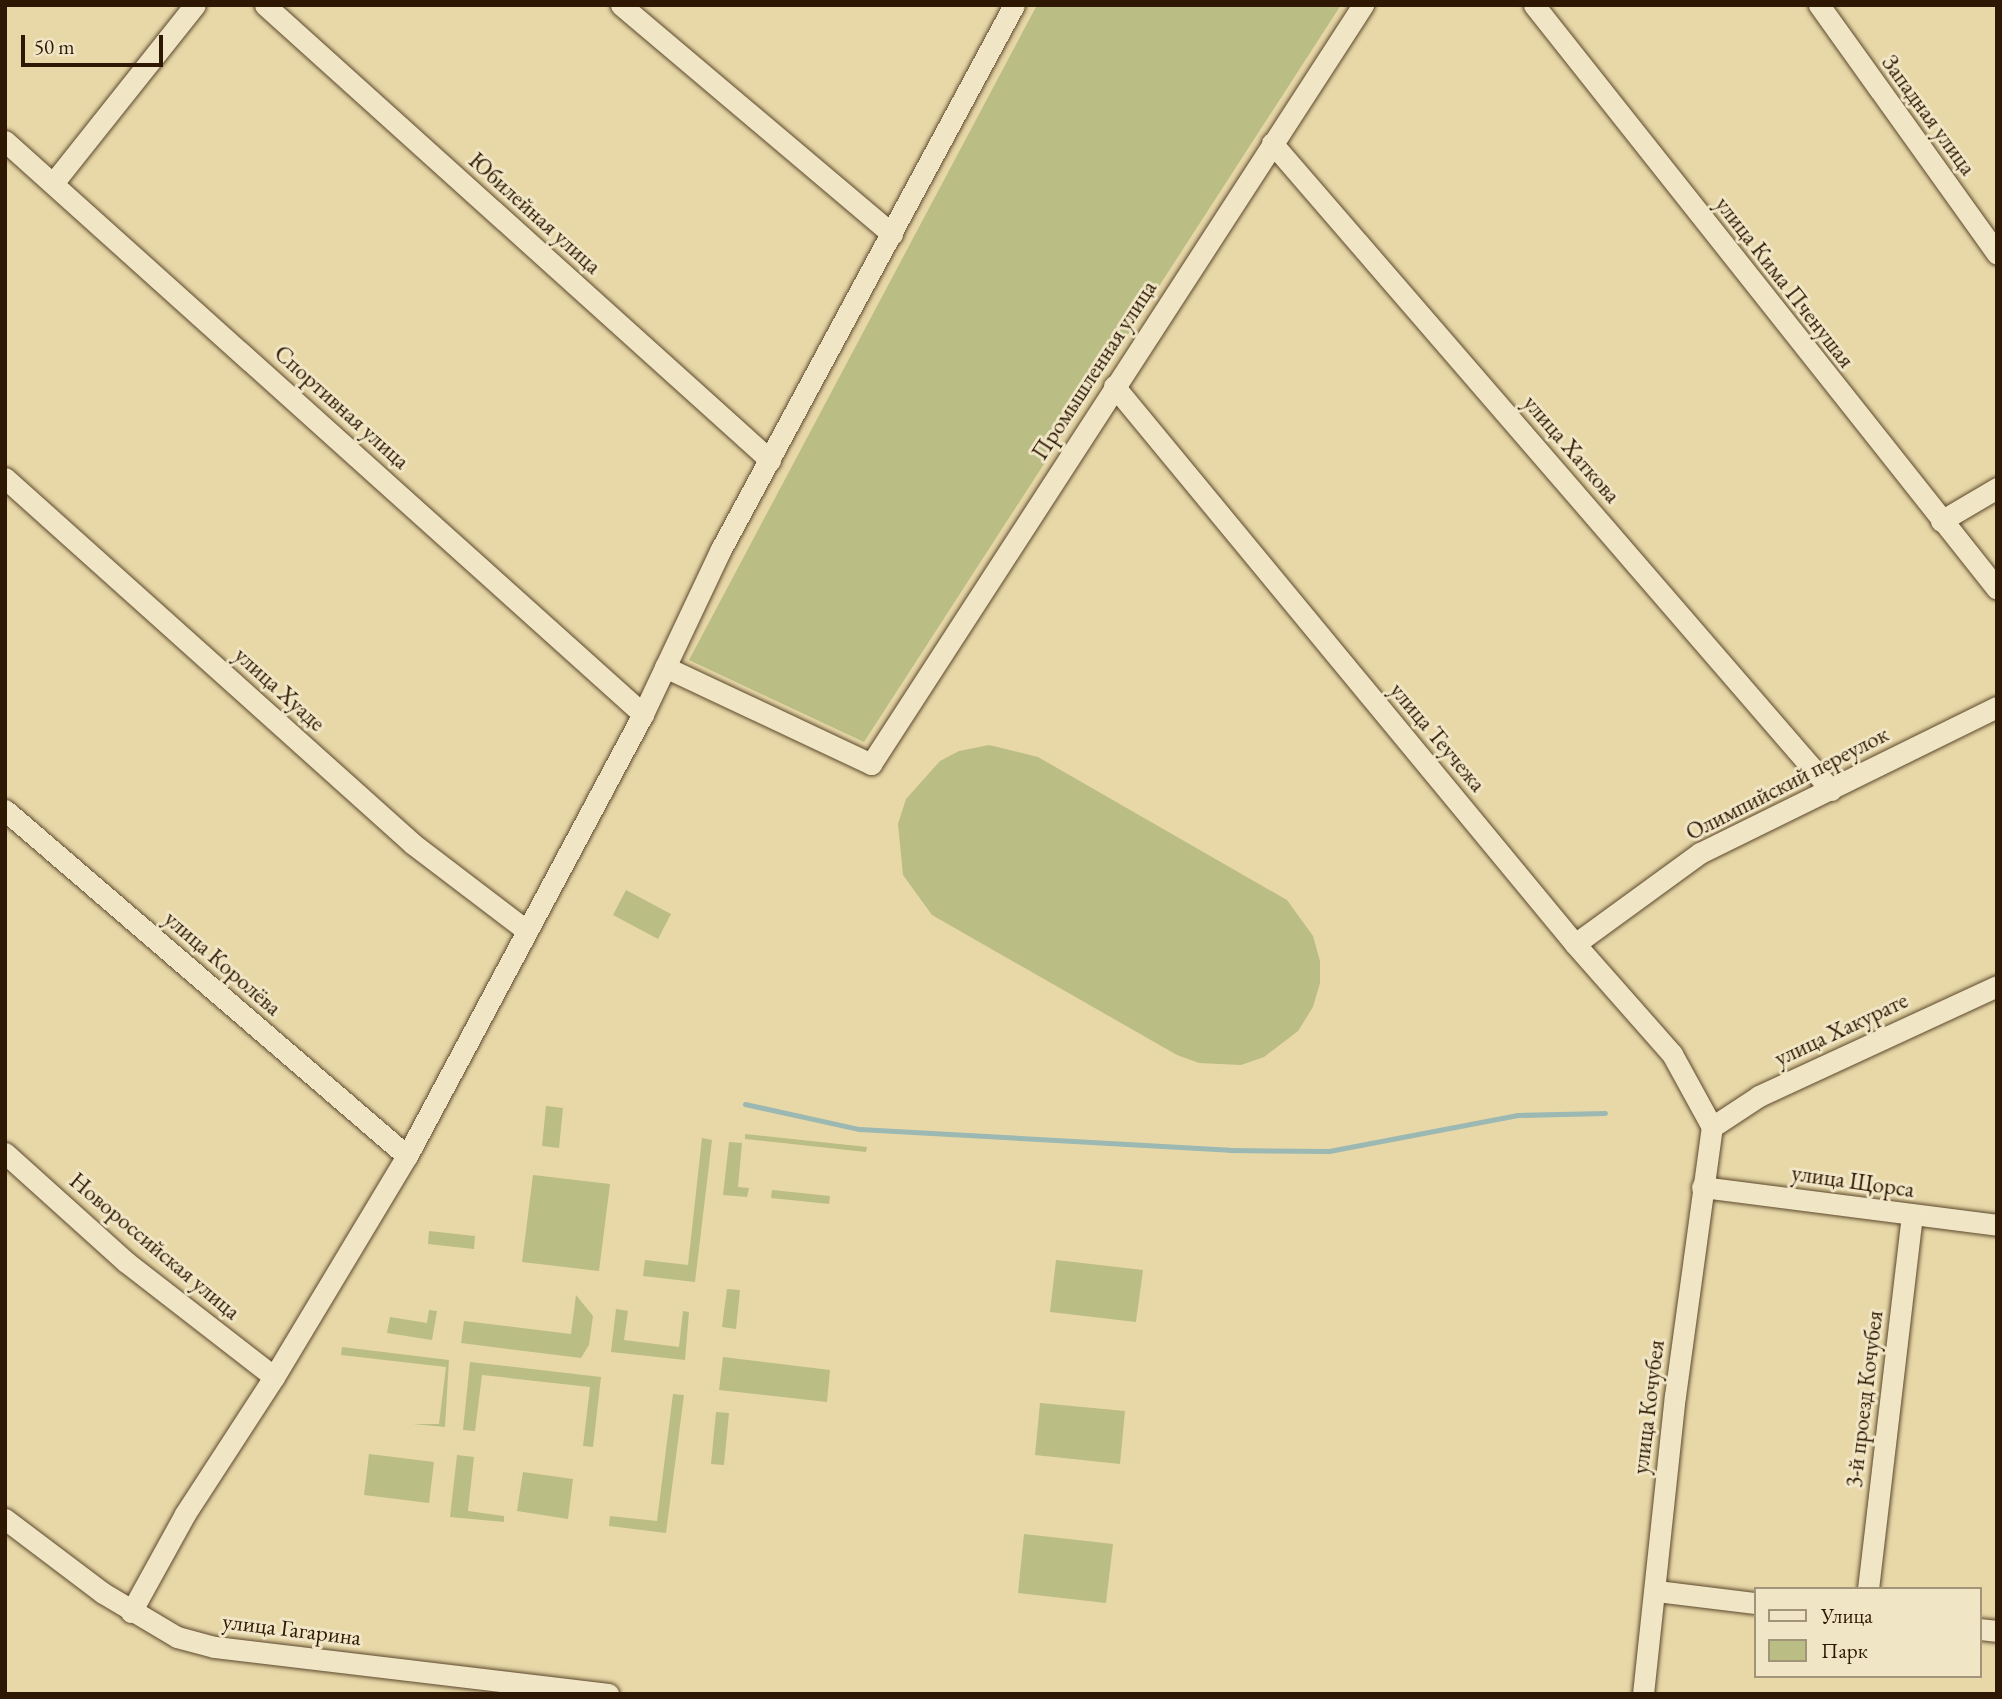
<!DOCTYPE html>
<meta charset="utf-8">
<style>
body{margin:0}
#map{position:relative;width:2002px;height:1699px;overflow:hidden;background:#e8d8a8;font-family:"EB Garamond",serif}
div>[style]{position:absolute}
.green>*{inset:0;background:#babd84}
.stream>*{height:5px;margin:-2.5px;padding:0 2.5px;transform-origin:2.5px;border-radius:2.5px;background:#9bb8b2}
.roads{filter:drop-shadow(0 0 2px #5c482c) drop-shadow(0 0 2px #5c482c)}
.minor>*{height:21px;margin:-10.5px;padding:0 10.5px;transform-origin:10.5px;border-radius:10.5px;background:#f0e6c6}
span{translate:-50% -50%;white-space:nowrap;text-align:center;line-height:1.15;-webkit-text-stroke:6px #f0e6c6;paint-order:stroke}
.street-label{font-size:23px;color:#2e1803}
.frame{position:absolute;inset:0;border:7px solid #2e1803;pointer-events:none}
.legend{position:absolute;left:1754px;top:1587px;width:228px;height:91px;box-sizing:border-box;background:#f0e6c6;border:2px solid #a29478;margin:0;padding:9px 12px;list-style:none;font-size:21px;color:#2e1803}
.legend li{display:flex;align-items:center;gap:14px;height:35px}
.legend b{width:35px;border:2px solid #a29478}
.scale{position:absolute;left:21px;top:35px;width:142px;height:32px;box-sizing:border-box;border:4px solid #2e1803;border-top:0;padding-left:9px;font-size:21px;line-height:24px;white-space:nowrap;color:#2e1803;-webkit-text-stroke:5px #f0e6c6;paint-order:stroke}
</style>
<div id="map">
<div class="green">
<div style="clip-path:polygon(1037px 5px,1341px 5px,864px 742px,689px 660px)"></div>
<div style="clip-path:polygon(989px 745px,1038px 757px,1287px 900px,1313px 936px,1320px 961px,1320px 983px,1313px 1007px,1298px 1031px,1264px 1057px,1241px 1065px,1199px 1063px,1177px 1055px,932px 915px,903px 875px,898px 824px,906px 799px,940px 761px,959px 751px)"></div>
<div style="clip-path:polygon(626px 890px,671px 914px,658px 939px,613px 915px)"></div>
<div style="clip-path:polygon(546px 1106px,563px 1108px,559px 1148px,542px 1146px)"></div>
<div style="clip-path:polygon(745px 1134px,867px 1147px,866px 1152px,745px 1139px)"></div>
<div style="clip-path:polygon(702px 1138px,712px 1140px,695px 1282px,643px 1276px,645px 1260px,688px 1265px)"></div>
<div style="clip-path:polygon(729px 1142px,742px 1143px,738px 1187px,749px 1188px,747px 1197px,723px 1195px)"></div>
<div style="clip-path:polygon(533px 1175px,610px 1184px,599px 1271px,522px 1262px)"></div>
<div style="clip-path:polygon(772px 1190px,830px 1196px,829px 1204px,771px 1198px)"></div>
<div style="clip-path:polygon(429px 1231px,475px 1236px,474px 1249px,428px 1244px)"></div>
<div style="clip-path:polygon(1056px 1260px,1143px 1270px,1136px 1322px,1050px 1312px)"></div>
<div style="clip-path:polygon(727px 1289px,740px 1290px,736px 1329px,722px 1327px)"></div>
<div style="clip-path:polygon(576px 1295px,593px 1316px,589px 1345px,581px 1358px,461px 1343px,464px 1321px,571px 1334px)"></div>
<div style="clip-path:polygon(616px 1309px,628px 1311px,624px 1340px,679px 1347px,683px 1311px,689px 1312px,685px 1360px,611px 1352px)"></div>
<div style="clip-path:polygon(429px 1310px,437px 1311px,432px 1340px,387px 1333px,390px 1317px,427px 1323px)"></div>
<div style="clip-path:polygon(342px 1347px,449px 1360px,445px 1427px,413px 1424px,439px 1424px,446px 1367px,341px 1355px)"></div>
<div style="clip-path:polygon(723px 1357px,830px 1370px,827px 1402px,719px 1390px)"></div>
<div style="clip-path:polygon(470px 1362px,601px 1377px,593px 1447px,583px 1446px,590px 1387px,482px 1375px,475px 1431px,463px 1430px)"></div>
<div style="clip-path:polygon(673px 1394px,684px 1395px,666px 1533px,609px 1526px,610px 1516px,657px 1521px)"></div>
<div style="clip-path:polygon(1040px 1403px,1125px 1411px,1120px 1464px,1035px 1455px)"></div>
<div style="clip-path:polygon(716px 1412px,729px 1413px,724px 1465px,711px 1464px)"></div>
<div style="clip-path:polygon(369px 1454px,434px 1462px,429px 1503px,364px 1495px)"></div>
<div style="clip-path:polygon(457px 1455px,474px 1457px,468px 1511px,504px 1516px,504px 1522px,450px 1517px)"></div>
<div style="clip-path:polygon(523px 1472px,573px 1479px,568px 1519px,517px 1511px)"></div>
<div style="clip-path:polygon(1024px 1534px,1113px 1544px,1106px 1603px,1018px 1593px)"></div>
</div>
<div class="stream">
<div style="left:745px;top:1104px;width:117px;rotate:12.4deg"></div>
<div style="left:859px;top:1129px;width:371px;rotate:3.2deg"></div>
<div style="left:1229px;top:1150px;width:100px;rotate:0.6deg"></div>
<div style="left:1329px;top:1151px;width:192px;rotate:-10.8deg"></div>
<div style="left:1518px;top:1115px;width:87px;rotate:-1.3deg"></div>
</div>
<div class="roads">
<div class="minor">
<div style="left:265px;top:5px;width:680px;rotate:42.02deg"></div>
<div style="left:621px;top:5px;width:355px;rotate:40.2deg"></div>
<div style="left:1534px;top:5px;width:745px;rotate:51.59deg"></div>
<div style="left:1819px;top:5px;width:306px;rotate:54.4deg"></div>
<div style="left:5px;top:141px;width:858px;rotate:41.93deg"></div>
<div style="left:1272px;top:143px;width:855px;rotate:49.17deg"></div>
<div style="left:54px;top:182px;width:226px;rotate:-51.5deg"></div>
<div style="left:1114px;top:386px;width:724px;rotate:50.44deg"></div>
<div style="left:1575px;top:944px;width:147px;rotate:48.6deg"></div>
<div style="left:1672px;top:1054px;width:83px;rotate:61.3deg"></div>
<div style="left:5px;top:478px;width:548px;rotate:41.89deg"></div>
<div style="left:413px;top:844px;width:143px;rotate:37.3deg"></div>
<div style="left:1941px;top:521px;width:65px;rotate:-30.5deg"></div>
<div style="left:665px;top:667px;width:228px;rotate:25.2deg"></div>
<div style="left:871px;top:764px;width:905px;rotate:-57.05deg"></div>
<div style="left:5px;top:810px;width:530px;rotate:40.72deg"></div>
<div style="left:1575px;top:944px;width:155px;rotate:-36.1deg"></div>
<div style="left:1700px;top:853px;width:331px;rotate:-26.2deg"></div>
<div style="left:1712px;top:1127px;width:56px;rotate:-33.4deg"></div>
<div style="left:1759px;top:1096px;width:262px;rotate:-24.8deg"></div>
<div style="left:5px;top:1153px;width:163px;rotate:42deg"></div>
<div style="left:126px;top:1262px;width:187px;rotate:37.8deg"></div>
<div style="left:1702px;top:1187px;width:297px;rotate:7.3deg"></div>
<div style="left:5px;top:1519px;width:123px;rotate:37.1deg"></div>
<div style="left:103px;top:1593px;width:86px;rotate:30.7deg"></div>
<div style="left:177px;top:1637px;width:39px;rotate:15deg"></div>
<div style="left:215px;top:1647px;width:396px;rotate:6.8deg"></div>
<div style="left:1868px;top:1589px;width:376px;rotate:-83.3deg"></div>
<div style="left:1657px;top:1591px;width:99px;rotate:7deg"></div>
<div style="left:131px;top:1612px;width:112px;rotate:-61.1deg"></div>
<div style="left:185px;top:1514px;width:163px;rotate:-57deg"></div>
<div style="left:274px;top:1377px;width:258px;rotate:-59deg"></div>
<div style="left:407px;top:1156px;width:501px;rotate:-61.9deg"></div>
<div style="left:643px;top:714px;width:180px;rotate:-64.7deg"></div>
<div style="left:720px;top:551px;width:620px;rotate:-61.7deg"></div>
<div style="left:1979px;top:1629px;width:18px;rotate:6deg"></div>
<div style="left:1643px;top:1694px;width:300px;rotate:-83.9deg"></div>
<div style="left:1675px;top:1396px;width:272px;rotate:-82.2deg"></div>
</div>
</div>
<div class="street-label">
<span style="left:1929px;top:115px;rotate:54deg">Западная улица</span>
<span style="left:535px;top:213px;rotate:42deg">Юбилейная улица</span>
<span style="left:1785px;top:282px;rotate:52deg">улица Кима Пченушая</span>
<span style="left:1094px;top:370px;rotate:-57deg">Промышленная улица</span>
<span style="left:342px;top:407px;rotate:42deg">Спортивная улица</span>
<span style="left:1572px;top:449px;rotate:49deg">улица Хаткова</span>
<span style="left:280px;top:689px;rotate:42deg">улица Хуаде</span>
<span style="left:1438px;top:737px;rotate:50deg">улица Теучежа</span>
<span style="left:1787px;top:783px;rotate:-27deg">Олимпийский переулок</span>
<span style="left:223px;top:963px;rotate:41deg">улица Королёва</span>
<span style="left:1841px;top:1029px;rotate:-25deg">улица Хакурате</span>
<span style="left:1853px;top:1181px;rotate:8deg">улица Щорса</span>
<span style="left:155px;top:1246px;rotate:40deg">Новороссийская улица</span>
<span style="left:1864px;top:1399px;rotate:-83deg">3-й проезд Кочубея</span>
<span style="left:1648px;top:1407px;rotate:-83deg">улица Кочубея</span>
<span style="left:292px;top:1629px;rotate:7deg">улица Гагарина</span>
</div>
<div class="frame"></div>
<ul class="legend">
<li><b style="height:9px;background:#f0e6c6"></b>Улица</li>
<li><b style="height:19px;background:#babd84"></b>Парк</li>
</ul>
<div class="scale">50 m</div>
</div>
